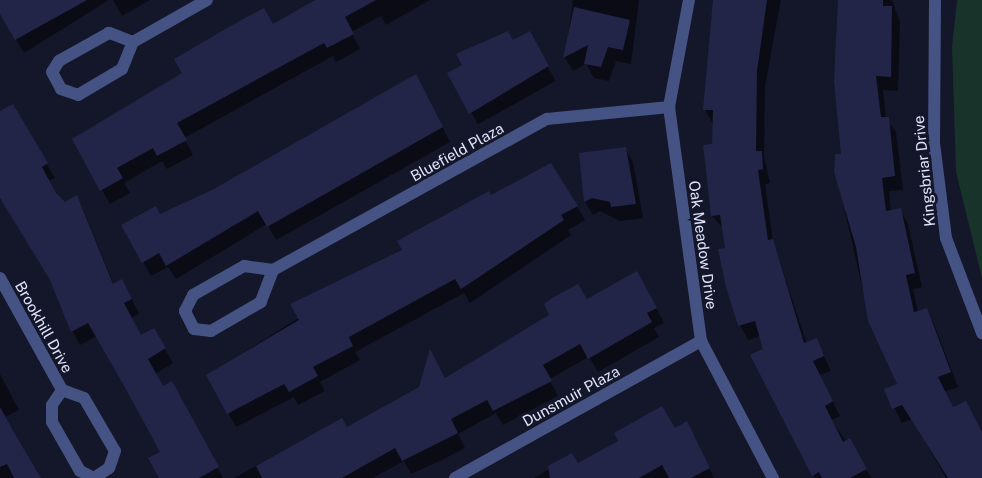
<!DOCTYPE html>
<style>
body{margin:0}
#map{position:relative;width:982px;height:478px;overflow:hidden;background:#141629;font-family:"Public Sans",sans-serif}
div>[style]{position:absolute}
.green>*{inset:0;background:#18332a}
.shadow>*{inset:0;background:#0007;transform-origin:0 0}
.building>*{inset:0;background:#222548}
.street>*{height:12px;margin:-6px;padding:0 6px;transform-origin:6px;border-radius:6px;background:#445383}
span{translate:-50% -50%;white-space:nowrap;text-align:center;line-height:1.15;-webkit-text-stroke:6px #141629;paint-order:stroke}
.street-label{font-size:15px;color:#e0e4fc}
</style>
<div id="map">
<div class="green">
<div style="clip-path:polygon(957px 0,982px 0,982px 278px,956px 172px,952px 47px)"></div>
</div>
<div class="shadow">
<div style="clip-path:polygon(0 0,109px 0,24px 53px,0 11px)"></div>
<div style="clip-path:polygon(113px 0,150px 0,122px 16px)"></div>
<div style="clip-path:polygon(315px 0,430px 0,386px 25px,381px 16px,351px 32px,360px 49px,336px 62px,333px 56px,184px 138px,193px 155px,167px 169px,162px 161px,124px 183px,130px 193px,110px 204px,74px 140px)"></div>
<div style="clip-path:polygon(573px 0,639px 0,631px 64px,616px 61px,609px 81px,594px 78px,586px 64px,573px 71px,565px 58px)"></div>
<div style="clip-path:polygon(715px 0,781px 0,765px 86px,764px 157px,770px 183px,765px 184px,773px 242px,807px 344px,816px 340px,831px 371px,819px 375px,840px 416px,831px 420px,872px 478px,815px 478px,752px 356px,765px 350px,761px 336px,748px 340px,740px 325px,719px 250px,726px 249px,724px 229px,712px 216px,706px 173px,704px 146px,714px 146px,713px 124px,705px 110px)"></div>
<div style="clip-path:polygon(840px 0,892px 0,900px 22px,898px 91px,883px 90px,886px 118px,896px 132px,903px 190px,889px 191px,891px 211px,900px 210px,908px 224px,922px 287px,913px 289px,918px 312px,926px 310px,934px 324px,958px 387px,944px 392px,953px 409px,982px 433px,982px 478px,946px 478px,912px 419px,902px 423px,886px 390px,899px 385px,870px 321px,836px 172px,842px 155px)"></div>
<div style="left:529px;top:33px;width:55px;height:89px;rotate:61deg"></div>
<div style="clip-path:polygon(423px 90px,450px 142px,276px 240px,267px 224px,176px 279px,168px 267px,151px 276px,143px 262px,160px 216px)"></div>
<div style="clip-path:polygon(12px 106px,55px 178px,48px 181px,56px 195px,65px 203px,76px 197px,84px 211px,114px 285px,130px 295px,139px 314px,131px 318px,141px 337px,162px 344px,173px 363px,155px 374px,162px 387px,179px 397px,223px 478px,161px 478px,162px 453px,97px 336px,80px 345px,72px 331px,52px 281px,0 193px,0 113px)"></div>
<div style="clip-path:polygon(625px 148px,633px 162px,643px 218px,620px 221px,600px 211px,593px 215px,585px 202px,581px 154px)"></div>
<div style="clip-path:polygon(554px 167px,585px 220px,568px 230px,571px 235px,470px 303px,464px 293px,355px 352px,360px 360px,320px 382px,325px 391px,298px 405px,294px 397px,236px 427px,208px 375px,491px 197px)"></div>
<div style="clip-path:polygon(645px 287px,664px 323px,654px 328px,659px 337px,598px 372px,589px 357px,549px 379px,558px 396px,503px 425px,496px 413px,458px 434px,465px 448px,442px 460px,411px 474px,404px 461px,373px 478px,234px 478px,341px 420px,347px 429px,445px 380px,550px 316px)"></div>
<div style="clip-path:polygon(0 374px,19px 410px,5px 417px,38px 478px,0 478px)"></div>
<div style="clip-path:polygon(674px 430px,695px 437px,714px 478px,534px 478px,572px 455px,578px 465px)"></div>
</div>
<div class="building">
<div style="clip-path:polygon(0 0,87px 0,15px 40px,0 14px)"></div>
<div style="clip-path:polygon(315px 0,376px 0,345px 17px,354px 34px,327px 48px,324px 43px,177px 123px,187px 140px,157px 156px,153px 148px,117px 168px,123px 178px,100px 191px,72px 139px,182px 73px,174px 59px,243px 19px,264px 8px,273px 24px)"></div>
<div style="clip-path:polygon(713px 0,767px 0,757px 71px,756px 151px,762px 151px,763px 169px,758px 170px,768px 240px,773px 239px,804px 343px,817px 338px,824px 356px,813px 361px,833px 401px,825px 406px,843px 442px,850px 438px,867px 469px,850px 478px,822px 478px,819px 472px,812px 476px,750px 355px,763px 349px,755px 321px,738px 326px,726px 287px,718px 249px,725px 248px,720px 215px,711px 216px,703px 145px,712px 144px,713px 110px,703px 110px)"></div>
<div style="clip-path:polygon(838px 0,883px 0,883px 6px,892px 6px,891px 77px,876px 76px,881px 117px,889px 117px,895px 176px,882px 178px,886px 211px,901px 208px,915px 273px,906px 275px,914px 312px,927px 308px,951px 372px,938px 377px,953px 407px,966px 401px,982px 432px,982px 478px,948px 478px,902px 405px,892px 409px,884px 389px,897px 384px,868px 321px,856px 247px,834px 172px,835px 154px,841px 154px,834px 81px)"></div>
<div style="clip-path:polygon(574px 7px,630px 20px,623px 50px,608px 47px,601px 67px,584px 64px,588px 45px,563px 58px)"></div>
<div style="clip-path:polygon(508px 31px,513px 40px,530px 31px,549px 66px,469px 114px,447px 73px,462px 65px,456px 54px)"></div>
<div style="clip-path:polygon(416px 74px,443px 127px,267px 227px,258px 211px,166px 266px,159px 253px,142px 263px,121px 225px,156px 206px,160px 214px,214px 189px)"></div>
<div style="clip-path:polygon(13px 104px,48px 163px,42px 167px,56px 193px,65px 202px,77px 195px,113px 284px,122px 279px,132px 299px,124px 303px,141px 335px,154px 328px,166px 348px,148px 359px,163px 386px,172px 381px,219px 467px,199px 478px,159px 478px,148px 458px,160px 452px,127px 391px,88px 323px,71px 332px,50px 280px,0 198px,0 111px)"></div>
<div style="clip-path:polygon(626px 147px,636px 204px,611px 207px,610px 202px,592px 198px,584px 202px,579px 153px)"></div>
<div style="clip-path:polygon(551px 163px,578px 206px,561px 215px,564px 220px,461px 289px,455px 279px,349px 337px,353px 346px,313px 367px,318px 376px,289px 392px,284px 384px,227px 414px,206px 375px,299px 320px,290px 304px,402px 250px,397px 241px,489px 191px,491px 195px)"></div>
<div style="clip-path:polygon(637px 271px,657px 308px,647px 313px,652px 322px,588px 359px,580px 344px,543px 365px,552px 381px,493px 411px,487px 400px,451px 419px,458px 433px,402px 461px,395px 448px,342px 478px,262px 478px,256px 466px,342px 418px,347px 427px,419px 387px,430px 349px,445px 378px,549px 315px,544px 304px,552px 298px,578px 284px,587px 299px)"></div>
<div style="clip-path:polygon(662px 406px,675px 428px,687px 421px,710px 468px,691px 478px,669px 478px,662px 465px,639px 478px,550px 478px,548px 466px,572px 453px,578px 463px,618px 441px,614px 433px)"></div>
<div style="clip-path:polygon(0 407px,16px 436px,41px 478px,14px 478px,7px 464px,0 467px)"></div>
</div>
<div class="street">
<div style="left:689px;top:0;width:109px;rotate:100.6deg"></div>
<div style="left:669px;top:107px;width:236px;rotate:82.2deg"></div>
<div style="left:701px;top:341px;width:155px;rotate:62.3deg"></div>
<div style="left:935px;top:0;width:143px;rotate:90.4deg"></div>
<div style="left:934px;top:143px;width:96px;rotate:82.8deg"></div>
<div style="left:946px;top:238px;width:102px;rotate:69.2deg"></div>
<div style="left:133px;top:42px;width:26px;rotate:-159deg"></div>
<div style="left:109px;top:33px;width:57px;rotate:150.8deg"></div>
<div style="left:59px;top:61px;width:13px;rotate:122deg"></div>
<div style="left:52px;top:72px;width:19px;rotate:62deg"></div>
<div style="left:61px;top:89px;width:18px;rotate:19deg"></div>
<div style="left:78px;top:95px;width:51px;rotate:-30.6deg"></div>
<div style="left:122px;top:69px;width:29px;rotate:-68deg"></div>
<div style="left:133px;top:42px;width:85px;rotate:-29.6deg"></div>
<div style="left:273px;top:270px;width:34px;rotate:111deg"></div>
<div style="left:261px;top:302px;width:58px;rotate:149.9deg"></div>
<div style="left:211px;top:331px;width:17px;rotate:-173deg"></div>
<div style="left:194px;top:329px;width:20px;rotate:-117deg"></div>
<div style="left:185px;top:311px;width:18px;rotate:-63deg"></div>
<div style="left:193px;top:295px;width:59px;rotate:-29.6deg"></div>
<div style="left:244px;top:266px;width:29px;rotate:8deg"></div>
<div style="left:273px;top:270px;width:313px;rotate:-28.9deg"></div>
<div style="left:547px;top:119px;width:123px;rotate:-5.6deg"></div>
<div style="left:0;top:278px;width:128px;rotate:61deg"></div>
<div style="left:62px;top:390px;width:23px;rotate:20deg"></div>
<div style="left:84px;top:398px;width:61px;rotate:59.7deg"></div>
<div style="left:115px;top:451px;width:18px;rotate:109deg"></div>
<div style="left:109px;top:468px;width:18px;rotate:146deg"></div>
<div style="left:94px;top:478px;width:16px;rotate:-153deg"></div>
<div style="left:80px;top:471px;width:56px;rotate:-119.7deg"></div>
<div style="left:52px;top:422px;width:17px;rotate:-90deg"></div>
<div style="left:52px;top:405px;width:18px;rotate:-56deg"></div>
<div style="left:455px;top:478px;width:282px;rotate:-29.1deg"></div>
</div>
<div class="street-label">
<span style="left:457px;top:152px;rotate:-29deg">Bluefield Plaza</span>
<span style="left:924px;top:171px;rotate:-96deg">Kingsbriar Drive</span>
<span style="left:703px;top:245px;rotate:82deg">Oak Meadow Drive</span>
<span style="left:44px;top:327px;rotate:61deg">Brookhill Drive</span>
<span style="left:571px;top:396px;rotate:-29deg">Dunsmuir Plaza</span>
</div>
</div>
